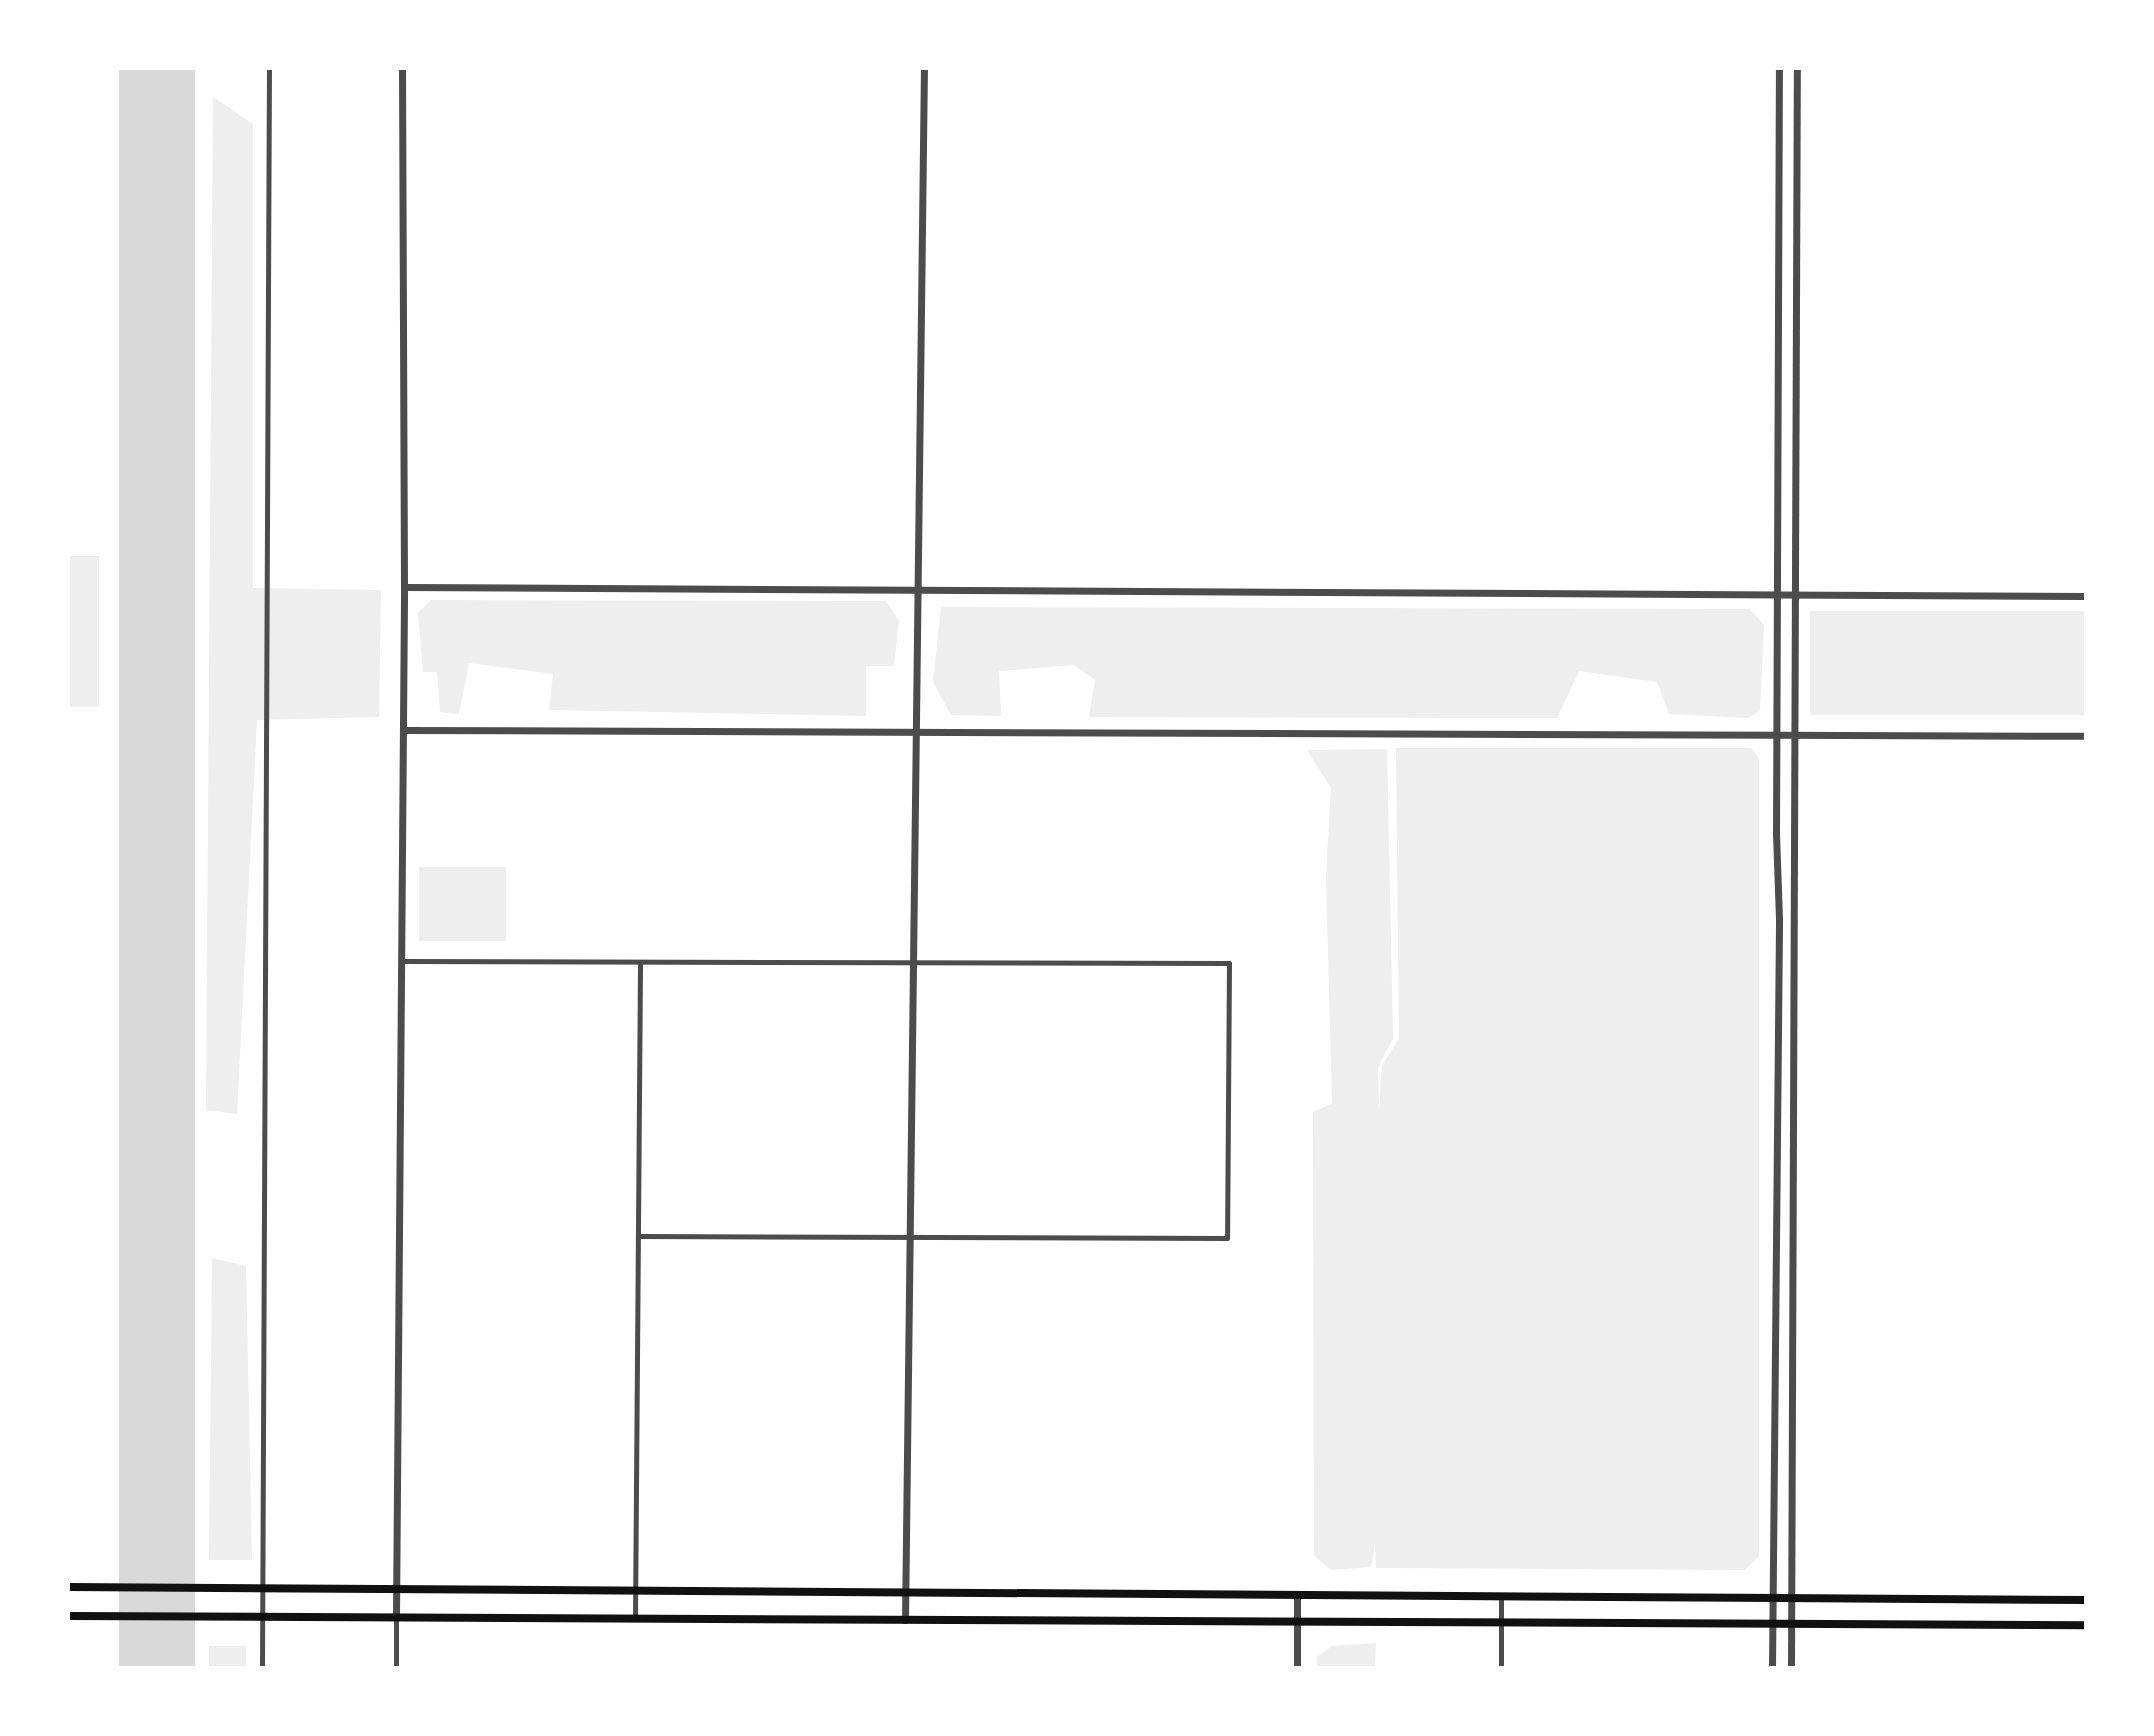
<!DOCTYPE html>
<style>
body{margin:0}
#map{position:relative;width:2154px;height:1736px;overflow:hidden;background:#fff;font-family:"PT Sans Narrow",sans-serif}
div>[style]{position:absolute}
.green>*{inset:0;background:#eee;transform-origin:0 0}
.water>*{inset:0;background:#d9d9d9;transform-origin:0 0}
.minor>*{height:5px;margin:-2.5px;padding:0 2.5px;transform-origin:2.5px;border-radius:2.5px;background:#4c4c4c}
.tertiary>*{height:7px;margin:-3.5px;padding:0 3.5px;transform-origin:3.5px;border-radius:3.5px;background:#4c4c4c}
.secondary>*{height:8px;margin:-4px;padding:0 4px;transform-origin:4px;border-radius:4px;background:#111}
span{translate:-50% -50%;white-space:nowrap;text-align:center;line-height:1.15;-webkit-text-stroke:6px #fff;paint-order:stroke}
.frame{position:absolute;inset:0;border:70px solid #fff;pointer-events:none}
</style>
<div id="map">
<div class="green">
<div style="clip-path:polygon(213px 97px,253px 124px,253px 588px,381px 590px,379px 717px,257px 720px,237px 1114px,206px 1110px)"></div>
<div style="left:99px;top:556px;width:151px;height:31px;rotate:90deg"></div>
<div style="clip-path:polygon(431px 600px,886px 601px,899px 621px,894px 666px,866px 666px,866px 716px,549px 710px,553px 674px,469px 663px,459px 714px,440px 712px,437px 672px,423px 672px,418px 613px)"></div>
<div style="clip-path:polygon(941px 607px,1750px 609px,1764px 625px,1760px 711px,1748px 718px,1669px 714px,1657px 682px,1579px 671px,1557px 718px,1089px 717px,1095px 680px,1074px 665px,999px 671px,1001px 716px,951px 715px,933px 682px)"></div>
<div style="left:1810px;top:611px;width:276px;height:104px"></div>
<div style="clip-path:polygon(1396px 748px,1751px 748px,1759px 759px,1759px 1556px,1745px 1570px,1376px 1568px,1375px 1545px,1371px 1567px,1331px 1570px,1314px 1556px,1313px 1112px,1332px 1104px,1326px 877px,1331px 788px,1307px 750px,1387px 749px,1393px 1038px,1378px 1067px,1379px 1111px,1382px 1065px,1399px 1039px)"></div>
<div style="left:506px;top:867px;width:74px;height:87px;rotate:90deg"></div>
<div style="clip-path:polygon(212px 1258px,246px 1266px,252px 1560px,209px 1560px)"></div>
<div style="clip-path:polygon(1376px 1643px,1375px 1668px,1317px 1668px,1317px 1657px,1332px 1646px)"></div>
<div style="left:209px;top:1646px;width:37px;height:22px"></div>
</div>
<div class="water">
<div style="left:119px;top:68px;width:76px;height:1600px"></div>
</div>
<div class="minor">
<div style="left:401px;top:961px;width:828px;rotate:0.14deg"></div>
<div style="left:1229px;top:963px;width:275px;rotate:90.4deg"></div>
<div style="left:1227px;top:1238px;width:589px;rotate:-179.81deg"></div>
<div style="left:635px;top:1618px;width:656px;rotate:-89.56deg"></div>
<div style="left:262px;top:1668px;width:1600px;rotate:-89.75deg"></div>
<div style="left:396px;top:1668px;width:51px;rotate:-90deg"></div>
<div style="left:1501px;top:1668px;width:71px;rotate:-90deg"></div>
</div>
<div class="tertiary">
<div style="left:404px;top:587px;width:1682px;rotate:0.31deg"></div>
<div style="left:403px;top:730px;width:1683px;rotate:0.2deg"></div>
<div style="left:396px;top:1616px;width:1029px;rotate:-89.55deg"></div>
<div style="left:404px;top:587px;width:519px;rotate:-90.22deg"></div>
<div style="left:905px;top:1620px;width:1552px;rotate:-89.3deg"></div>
<div style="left:1297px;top:1668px;width:73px;rotate:-90deg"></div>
<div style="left:1772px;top:1668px;width:749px;rotate:-89.46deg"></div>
<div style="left:1779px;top:919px;width:85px;rotate:-92deg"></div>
<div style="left:1776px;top:834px;width:766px;rotate:-89.78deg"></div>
<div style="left:1791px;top:1668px;width:1600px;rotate:-89.79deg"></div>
</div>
<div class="secondary">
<div style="left:68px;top:1587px;width:2018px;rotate:0.37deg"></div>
<div style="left:68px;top:1616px;width:2018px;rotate:0.26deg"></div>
</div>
<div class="frame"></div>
</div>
